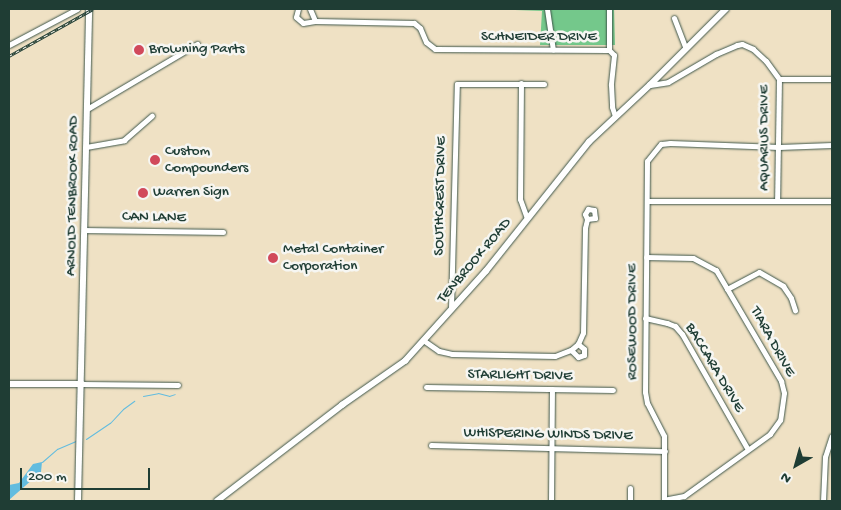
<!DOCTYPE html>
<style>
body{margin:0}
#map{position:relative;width:841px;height:510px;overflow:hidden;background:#efe1c4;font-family:"Gochi Hand",sans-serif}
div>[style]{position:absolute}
.green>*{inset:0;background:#74c88b}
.water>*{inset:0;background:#62bcdf}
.stream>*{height:1px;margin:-0.5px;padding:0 0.5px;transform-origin:0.5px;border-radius:0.5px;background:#62bcdf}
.roads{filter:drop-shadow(0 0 1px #3e564a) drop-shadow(0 0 1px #3e564a)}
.minor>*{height:5px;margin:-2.5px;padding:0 2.5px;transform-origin:2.5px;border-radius:2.5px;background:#fff}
.tertiary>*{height:5.5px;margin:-2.75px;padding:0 2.75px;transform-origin:2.75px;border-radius:2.75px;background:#fff}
.rail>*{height:3px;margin-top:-1.5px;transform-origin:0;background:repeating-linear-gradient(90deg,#f6f6f2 0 4px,#1f3d34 0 8px);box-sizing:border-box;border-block:1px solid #1f3d34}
.dots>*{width:14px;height:14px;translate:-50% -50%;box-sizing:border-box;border:2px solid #f6f6f2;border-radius:50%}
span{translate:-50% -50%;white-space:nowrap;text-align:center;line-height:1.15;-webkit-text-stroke:5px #f6f6f2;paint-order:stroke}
.street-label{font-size:15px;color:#1f3d34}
.poi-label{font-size:15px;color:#1f3d34}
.left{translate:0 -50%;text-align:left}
.frame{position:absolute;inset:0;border:10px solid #1f3d34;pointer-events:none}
.north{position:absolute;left:771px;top:440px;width:50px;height:50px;-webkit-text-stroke:4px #f6f6f2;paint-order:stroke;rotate:218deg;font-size:14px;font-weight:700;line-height:20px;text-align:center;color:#1f3d34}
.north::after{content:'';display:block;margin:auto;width:18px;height:22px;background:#1f3d34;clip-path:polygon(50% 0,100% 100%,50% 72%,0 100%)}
.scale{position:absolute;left:20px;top:468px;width:130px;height:22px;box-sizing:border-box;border:2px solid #1f3d34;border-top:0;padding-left:6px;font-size:15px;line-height:18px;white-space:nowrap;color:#1f3d34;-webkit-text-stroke:4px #f6f6f2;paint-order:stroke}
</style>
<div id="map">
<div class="green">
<div style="clip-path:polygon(483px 9px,614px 9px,615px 45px,540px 45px,542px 11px)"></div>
</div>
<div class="water">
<div style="clip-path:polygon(42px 462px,41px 472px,9px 500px,9px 485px,19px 483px,33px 464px)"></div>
</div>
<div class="stream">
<div style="left:143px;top:396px;width:15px;rotate:-11deg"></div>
<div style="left:158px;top:393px;width:11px;rotate:15deg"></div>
<div style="left:169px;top:396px;width:6px;rotate:-18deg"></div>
<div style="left:86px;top:439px;width:29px;rotate:-34deg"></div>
<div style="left:110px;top:423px;width:19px;rotate:-47deg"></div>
<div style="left:123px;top:409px;width:14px;rotate:-36deg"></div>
<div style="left:42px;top:462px;width:20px;rotate:-41deg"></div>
<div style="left:57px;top:449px;width:21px;rotate:-23deg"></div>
</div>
<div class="roads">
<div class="minor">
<div style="left:298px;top:9px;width:8px;rotate:104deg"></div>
<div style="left:296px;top:17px;width:9px;rotate:41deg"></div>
<div style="left:303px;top:23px;width:12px;rotate:-9deg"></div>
<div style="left:315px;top:21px;width:99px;rotate:1.2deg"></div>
<div style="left:414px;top:23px;width:8px;rotate:40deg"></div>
<div style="left:420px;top:28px;width:15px;rotate:67deg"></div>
<div style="left:426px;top:42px;width:11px;rotate:38deg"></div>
<div style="left:435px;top:49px;width:174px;rotate:0.3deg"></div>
<div style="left:609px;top:50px;width:7px;rotate:45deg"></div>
<div style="left:614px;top:55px;width:30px;rotate:96deg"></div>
<div style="left:611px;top:85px;width:22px;rotate:87deg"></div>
<div style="left:612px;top:107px;width:9px;rotate:72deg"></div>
<div style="left:310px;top:9px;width:13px;rotate:67deg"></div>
<div style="left:547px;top:9px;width:41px;rotate:81.7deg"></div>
<div style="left:674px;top:18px;width:31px;rotate:69deg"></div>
<div style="left:9px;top:45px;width:77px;rotate:-27.9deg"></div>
<div style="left:609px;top:50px;width:41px;rotate:-90deg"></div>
<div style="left:779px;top:79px;width:53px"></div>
<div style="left:521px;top:83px;width:116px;rotate:90.5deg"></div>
<div style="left:520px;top:199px;width:20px;rotate:70deg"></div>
<div style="left:650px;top:85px;width:18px;rotate:-9deg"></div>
<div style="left:668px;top:82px;width:56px;rotate:-30.3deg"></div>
<div style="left:716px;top:54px;width:23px;rotate:-23deg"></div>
<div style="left:737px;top:45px;width:5px;rotate:-11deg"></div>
<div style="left:742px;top:44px;width:12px;rotate:24deg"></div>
<div style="left:753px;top:49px;width:18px;rotate:43deg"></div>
<div style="left:766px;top:61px;width:22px;rotate:54deg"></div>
<div style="left:779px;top:79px;width:122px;rotate:90.9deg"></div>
<div style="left:87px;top:109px;width:128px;rotate:-30.6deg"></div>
<div style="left:86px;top:147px;width:39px;rotate:-10deg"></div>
<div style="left:124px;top:140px;width:37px;rotate:-41deg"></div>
<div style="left:647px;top:201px;width:185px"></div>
<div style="left:85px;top:230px;width:138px;rotate:0.8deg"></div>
<div style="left:646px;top:257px;width:47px;rotate:1.2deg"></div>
<div style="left:693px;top:258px;width:26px;rotate:28deg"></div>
<div style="left:716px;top:270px;width:129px;rotate:59.6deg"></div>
<div style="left:781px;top:381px;width:12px;rotate:76deg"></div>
<div style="left:784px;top:393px;width:27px;rotate:98deg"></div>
<div style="left:780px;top:420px;width:17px;rotate:126deg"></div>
<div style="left:770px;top:434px;width:106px;rotate:144.2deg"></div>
<div style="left:684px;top:496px;width:20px;rotate:169deg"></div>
<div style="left:727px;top:289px;width:36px;rotate:-28deg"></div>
<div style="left:759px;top:272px;width:28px;rotate:30deg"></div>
<div style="left:783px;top:286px;width:14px;rotate:56deg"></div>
<div style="left:791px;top:298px;width:13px;rotate:72deg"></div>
<div style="left:451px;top:308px;width:224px;rotate:-88.5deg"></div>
<div style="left:457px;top:84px;width:87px"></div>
<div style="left:645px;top:318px;width:23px;rotate:13deg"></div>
<div style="left:667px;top:323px;width:9px;rotate:21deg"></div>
<div style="left:675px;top:326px;width:11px;rotate:49deg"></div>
<div style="left:682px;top:334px;width:131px;rotate:60.3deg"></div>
<div style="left:423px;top:340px;width:19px;rotate:35deg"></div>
<div style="left:439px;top:351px;width:13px;rotate:13deg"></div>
<div style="left:452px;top:354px;width:103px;rotate:1.1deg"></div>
<div style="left:555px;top:356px;width:17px;rotate:-21deg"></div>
<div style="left:571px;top:350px;width:9px;rotate:-41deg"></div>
<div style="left:578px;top:344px;width:12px;rotate:-66deg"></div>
<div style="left:583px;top:333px;width:105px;rotate:-88.9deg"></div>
<div style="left:585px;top:228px;width:9px;rotate:-77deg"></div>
<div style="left:587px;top:219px;width:5px;rotate:-112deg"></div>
<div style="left:585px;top:214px;width:6px;rotate:-59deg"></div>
<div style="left:588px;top:209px;width:6px;rotate:9deg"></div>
<div style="left:594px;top:210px;width:8px;rotate:83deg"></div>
<div style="left:595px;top:218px;width:8px;rotate:173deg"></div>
<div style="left:571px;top:350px;width:10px;rotate:45deg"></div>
<div style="left:578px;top:357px;width:6px;rotate:-18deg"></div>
<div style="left:584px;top:355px;width:6px;rotate:-90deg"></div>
<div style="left:584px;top:349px;width:8px;rotate:-140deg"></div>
<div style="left:82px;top:384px;width:96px;rotate:0.6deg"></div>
<div style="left:426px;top:387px;width:187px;rotate:0.9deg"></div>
<div style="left:431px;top:445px;width:234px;rotate:1.5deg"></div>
<div style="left:551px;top:501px;width:112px;rotate:-89.5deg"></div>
<div style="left:630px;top:501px;width:13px;rotate:-90deg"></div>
<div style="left:664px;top:501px;width:65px;rotate:-90deg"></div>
<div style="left:664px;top:436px;width:37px;rotate:-117deg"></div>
<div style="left:647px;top:403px;width:11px;rotate:-100deg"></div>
<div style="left:645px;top:392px;width:231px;rotate:-89.5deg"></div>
<div style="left:647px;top:161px;width:22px;rotate:-51deg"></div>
<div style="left:661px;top:144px;width:9px;rotate:-6deg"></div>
<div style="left:670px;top:143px;width:109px;rotate:2.1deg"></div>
<div style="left:779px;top:147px;width:53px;rotate:-2.2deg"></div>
<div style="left:823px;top:501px;width:44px;rotate:-87.4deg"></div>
<div style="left:825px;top:457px;width:22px;rotate:-72deg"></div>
</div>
<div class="tertiary">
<div style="left:9px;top:384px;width:73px"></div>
<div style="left:78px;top:501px;width:492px;rotate:-88.7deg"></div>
<div style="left:217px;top:501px;width:158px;rotate:-37.5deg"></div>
<div style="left:342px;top:405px;width:77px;rotate:-34.9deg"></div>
<div style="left:405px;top:361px;width:121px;rotate:-48deg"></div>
<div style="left:486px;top:271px;width:165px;rotate:-51.4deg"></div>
<div style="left:589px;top:142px;width:83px;rotate:-43.1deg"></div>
<div style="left:650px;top:85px;width:107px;rotate:-45deg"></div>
</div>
</div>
<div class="rail">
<div style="left:9px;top:56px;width:96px;rotate:-29.2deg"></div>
</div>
<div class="dots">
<div style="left:139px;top:50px;background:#d1495b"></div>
<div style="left:155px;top:160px;background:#d1495b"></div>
<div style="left:143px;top:193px;background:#d1495b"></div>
<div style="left:273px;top:258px;background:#d1495b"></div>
</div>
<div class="street-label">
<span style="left:539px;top:38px">SCHNEIDER DRIVE</span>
<span style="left:765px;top:138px;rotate:-90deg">AQUARIUS DRIVE</span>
<span style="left:73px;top:196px;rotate:-89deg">ARNOLD TENBROOK ROAD</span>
<span style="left:441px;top:196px;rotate:-89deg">SOUTHCREST DRIVE</span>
<span style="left:154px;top:218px;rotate:1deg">CAN LANE</span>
<span style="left:475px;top:261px;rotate:-50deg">TENBROOK ROAD</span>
<span style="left:633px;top:322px;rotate:-90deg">ROSEWOOD DRIVE</span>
<span style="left:772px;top:342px;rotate:61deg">TIARA DRIVE</span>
<span style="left:714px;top:368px;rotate:59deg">BACCARA DRIVE</span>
<span style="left:520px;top:376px;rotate:1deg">STARLIGHT DRIVE</span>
<span style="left:548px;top:435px;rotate:1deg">WHISPERING WINDS DRIVE</span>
</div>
<div class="poi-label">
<span class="left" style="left:149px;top:50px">Browning Parts</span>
<span class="left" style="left:165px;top:160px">Custom<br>Compounders</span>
<span class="left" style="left:153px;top:193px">Warren Sign</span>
<span class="left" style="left:283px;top:258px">Metal Container<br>Corporation</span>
</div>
<div class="frame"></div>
<div class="north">N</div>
<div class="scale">200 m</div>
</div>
